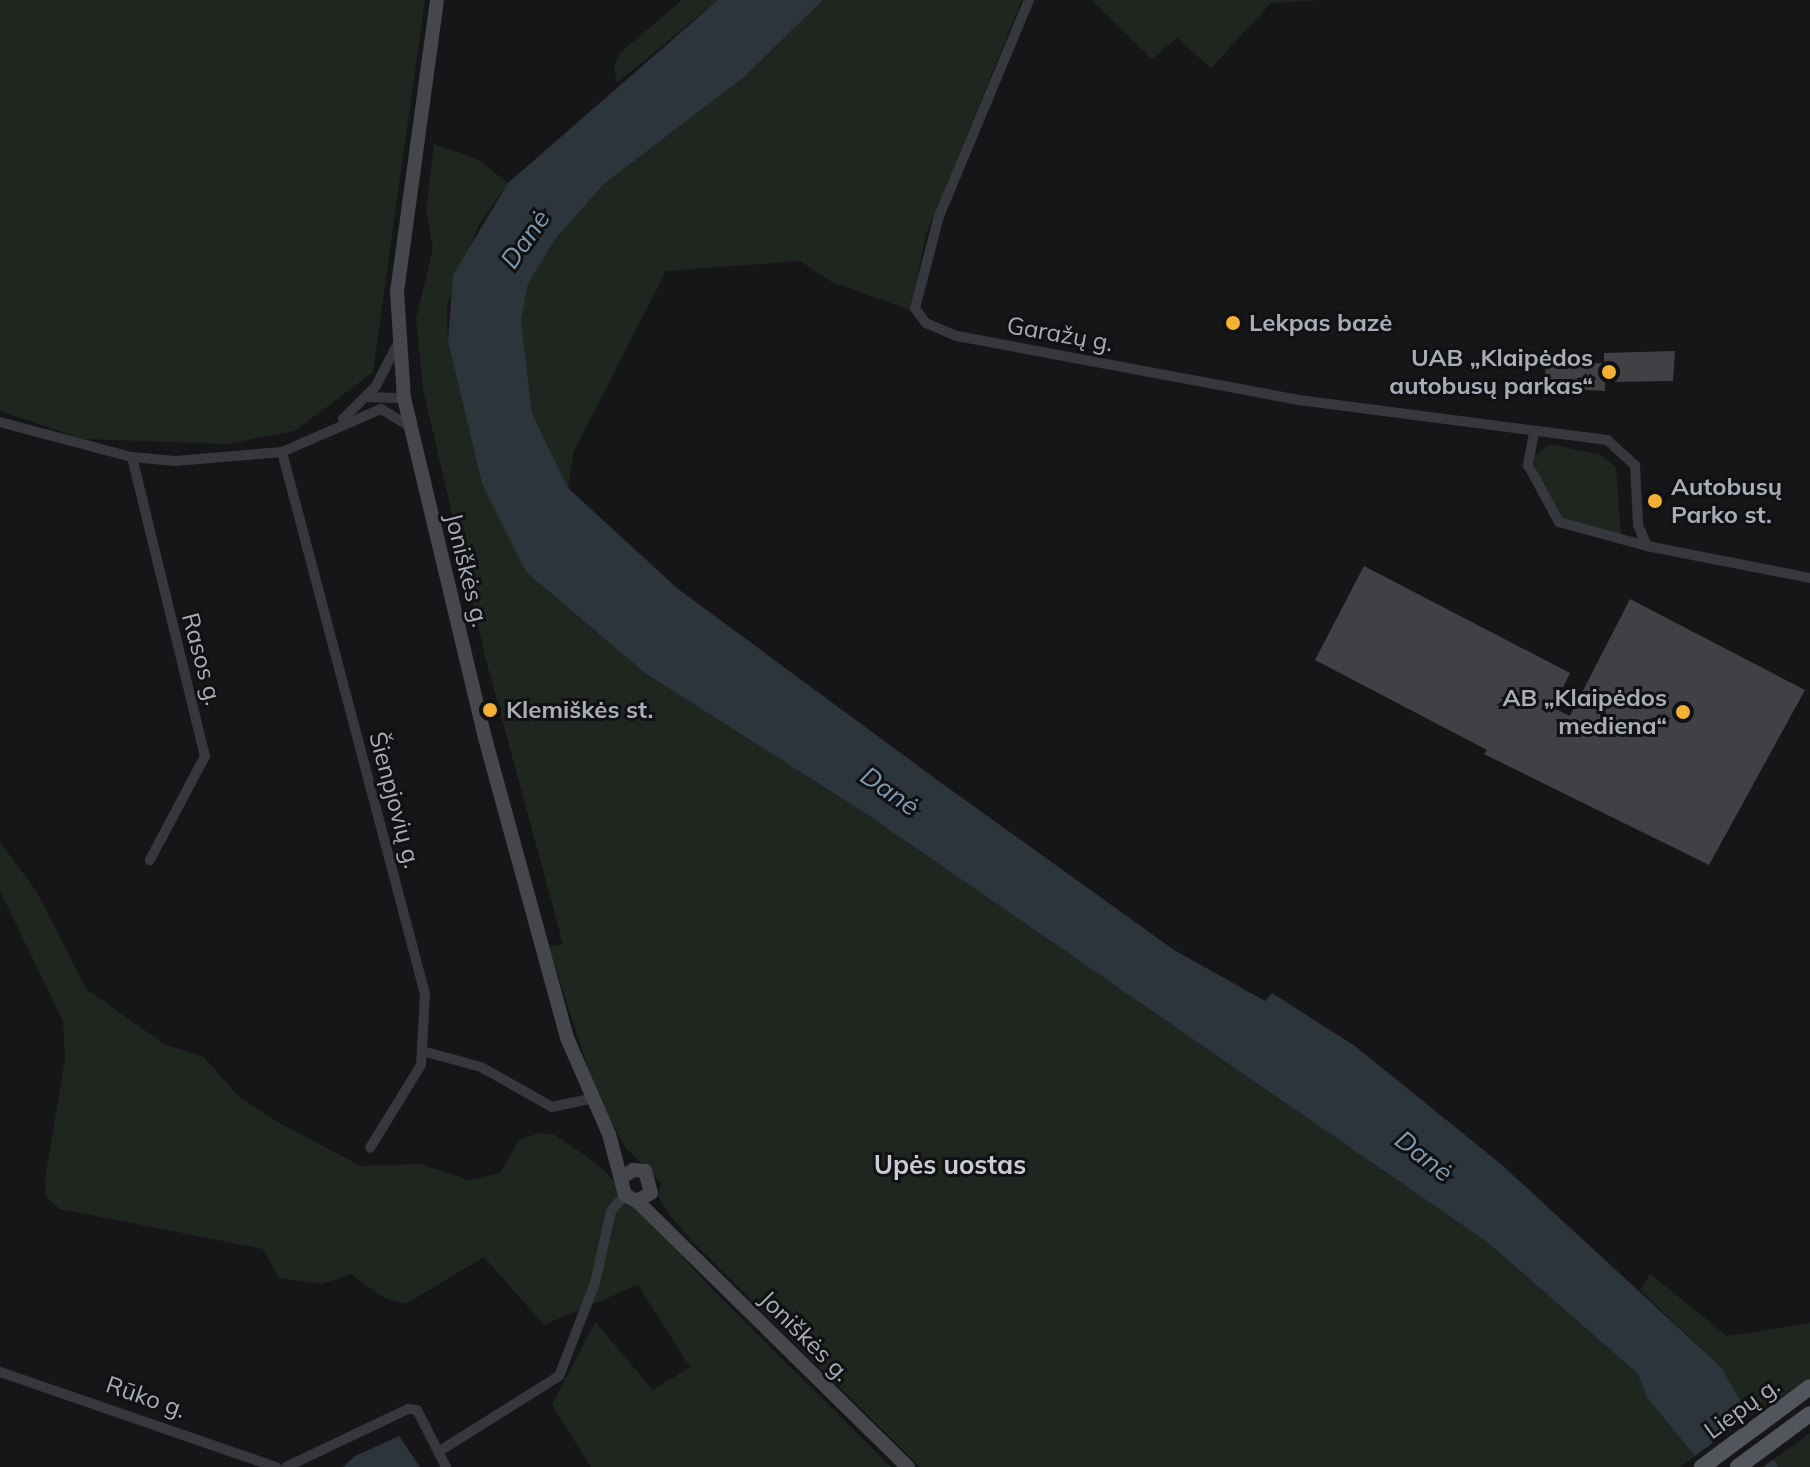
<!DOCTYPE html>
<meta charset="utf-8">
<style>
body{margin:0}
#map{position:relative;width:1810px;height:1467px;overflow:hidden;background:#161618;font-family:Mulish,sans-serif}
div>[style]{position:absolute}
.green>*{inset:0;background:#1e261f}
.water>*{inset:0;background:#2c353c}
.pier>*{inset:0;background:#161618}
.building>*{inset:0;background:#404145}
.street>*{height:10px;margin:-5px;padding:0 5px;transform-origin:5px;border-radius:5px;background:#37383d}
.secondary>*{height:14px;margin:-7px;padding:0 7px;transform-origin:7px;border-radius:7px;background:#45474d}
.primary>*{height:16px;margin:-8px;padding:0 8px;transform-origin:8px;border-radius:8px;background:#53555c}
.dots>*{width:22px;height:22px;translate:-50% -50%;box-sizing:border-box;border:4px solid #111113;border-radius:50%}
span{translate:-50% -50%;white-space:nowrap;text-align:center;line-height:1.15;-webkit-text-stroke:6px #111113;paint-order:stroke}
.poi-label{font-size:24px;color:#a8adb8;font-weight:700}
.left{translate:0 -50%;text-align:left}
.right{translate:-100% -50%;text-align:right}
.street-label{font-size:24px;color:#a8adb8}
.water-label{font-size:26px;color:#7f9bb3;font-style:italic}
.neighbourhood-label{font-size:26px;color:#c9ccd4;font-weight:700}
</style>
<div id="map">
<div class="green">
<div style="clip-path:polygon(0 0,425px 0,373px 372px,295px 431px,227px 444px,83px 439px,0 411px)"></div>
<div style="clip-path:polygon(682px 0,718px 0,617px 83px,614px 66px,620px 53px)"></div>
<div style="clip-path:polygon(823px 0,1022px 0,926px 235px,910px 310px,832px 282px,800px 261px,666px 271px,574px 451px,568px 488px,532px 413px,521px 320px,528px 284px,556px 238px,605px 183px,743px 78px)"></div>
<div style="clip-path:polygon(1091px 0,1323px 0,1271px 3px,1211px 68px,1177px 38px,1152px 59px)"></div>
<div style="clip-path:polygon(434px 144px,477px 159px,508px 183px,479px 224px,447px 305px,448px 341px,482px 484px,526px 572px,645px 673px,868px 815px,1487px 1242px,1639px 1375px,1648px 1397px,1698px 1454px,1680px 1467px,920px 1467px,694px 1243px,667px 1212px,658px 1195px,661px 1183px,625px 1147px,596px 1093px,549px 947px,563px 944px,486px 660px,423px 389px,416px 319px,433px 248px,426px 210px)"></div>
<div style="clip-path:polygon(1550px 444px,1601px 455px,1616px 467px,1621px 537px,1565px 522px,1536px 473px,1534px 456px)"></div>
<div style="clip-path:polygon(0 842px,37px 892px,86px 989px,164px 1044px,204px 1057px,240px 1098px,283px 1125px,361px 1166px,420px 1164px,469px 1180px,500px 1173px,519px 1140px,540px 1133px,555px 1135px,600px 1166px,711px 1288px,891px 1467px,591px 1467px,552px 1405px,595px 1322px,653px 1390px,690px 1367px,638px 1285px,544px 1325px,484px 1257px,406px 1304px,384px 1298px,351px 1274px,321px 1284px,279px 1278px,263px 1249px,60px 1209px,46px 1197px,45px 1179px,65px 1058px,63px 1021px,0 891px)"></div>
<div style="clip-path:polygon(1650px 1274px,1727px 1336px,1810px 1323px,1810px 1378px,1748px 1418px,1721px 1367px,1640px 1290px)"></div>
<div style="clip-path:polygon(1810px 1433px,1810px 1467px,1778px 1467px,1773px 1460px)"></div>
</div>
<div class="water">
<div style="clip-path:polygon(718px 0,823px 0,743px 78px,605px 183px,556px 238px,528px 284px,521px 320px,532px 413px,568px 488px,678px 589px,940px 782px,1174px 950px,1265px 1001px,1272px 993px,1355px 1046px,1502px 1165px,1721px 1367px,1778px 1467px,1704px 1467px,1647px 1397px,1638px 1374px,1487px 1242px,868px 815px,645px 673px,526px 572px,482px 484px,448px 341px,453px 275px,508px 183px)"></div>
<div style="clip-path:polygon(399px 1436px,420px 1467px,343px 1467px,355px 1456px)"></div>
</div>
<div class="pier">
<div style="clip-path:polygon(1751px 1415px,1776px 1457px,1763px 1467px,1700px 1467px,1695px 1456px)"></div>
</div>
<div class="building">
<div style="clip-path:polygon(1675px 351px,1673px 381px,1605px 382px,1605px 391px,1546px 388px,1545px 364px,1604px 363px,1604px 353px)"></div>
<div style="clip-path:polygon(1364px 566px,1570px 673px,1553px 708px,1570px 716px,1630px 599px,1805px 690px,1709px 865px,1484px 754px,1487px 750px,1315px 660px)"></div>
</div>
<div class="street">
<div style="left:1029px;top:0;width:234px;rotate:112.6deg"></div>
<div style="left:939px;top:216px;width:95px;rotate:104.6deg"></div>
<div style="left:915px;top:308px;width:19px;rotate:54deg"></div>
<div style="left:926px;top:323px;width:34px;rotate:23deg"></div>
<div style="left:957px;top:336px;width:348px;rotate:10.6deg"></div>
<div style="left:1299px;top:400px;width:311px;rotate:7.4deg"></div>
<div style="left:1607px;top:440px;width:38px;rotate:42deg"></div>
<div style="left:1635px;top:465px;width:60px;rotate:87.1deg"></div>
<div style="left:1638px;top:525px;width:23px;rotate:67deg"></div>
<div style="left:1647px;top:546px;width:166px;rotate:11.1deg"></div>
<div style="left:367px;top:397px;width:37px;rotate:2deg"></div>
<div style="left:343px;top:419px;width:47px;rotate:-45deg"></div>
<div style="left:376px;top:386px;width:46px;rotate:-62.9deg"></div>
<div style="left:0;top:422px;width:137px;rotate:14.9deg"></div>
<div style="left:132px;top:457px;width:43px;rotate:5.3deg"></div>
<div style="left:175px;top:461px;width:107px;rotate:-4.8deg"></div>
<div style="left:282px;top:452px;width:108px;rotate:-23.5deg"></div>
<div style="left:381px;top:409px;width:31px;rotate:31deg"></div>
<div style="left:1534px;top:433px;width:33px;rotate:101deg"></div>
<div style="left:1528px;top:465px;width:65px;rotate:61.5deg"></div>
<div style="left:1559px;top:522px;width:91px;rotate:15.3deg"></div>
<div style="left:282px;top:452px;width:561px;rotate:75.22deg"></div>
<div style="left:425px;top:994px;width:71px;rotate:93.2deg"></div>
<div style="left:421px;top:1065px;width:97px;rotate:121.6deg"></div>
<div style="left:132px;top:457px;width:308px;rotate:76.3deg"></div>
<div style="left:205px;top:756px;width:118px;rotate:117.9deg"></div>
<div style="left:426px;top:1052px;width:57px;rotate:15.3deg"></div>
<div style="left:481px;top:1067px;width:81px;rotate:29.4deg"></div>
<div style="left:552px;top:1107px;width:40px;rotate:-12deg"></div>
<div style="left:0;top:1372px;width:292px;rotate:19deg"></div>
<div style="left:438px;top:1452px;width:143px;rotate:-32.1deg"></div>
<div style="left:559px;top:1376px;width:100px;rotate:-68.8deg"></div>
<div style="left:595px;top:1283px;width:74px;rotate:-77.5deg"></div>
<div style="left:611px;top:1211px;width:21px;rotate:-49deg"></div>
<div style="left:286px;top:1467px;width:135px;rotate:-25.4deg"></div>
<div style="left:408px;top:1409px;width:9px;rotate:6deg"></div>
<div style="left:417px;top:1410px;width:64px;rotate:63deg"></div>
</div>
<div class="secondary">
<div style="left:437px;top:0;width:294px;rotate:97.8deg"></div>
<div style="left:397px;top:291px;width:107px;rotate:86.3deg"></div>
<div style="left:404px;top:398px;width:350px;rotate:76.6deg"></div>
<div style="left:485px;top:738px;width:311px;rotate:74.7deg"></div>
<div style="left:567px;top:1038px;width:105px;rotate:66.4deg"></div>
<div style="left:609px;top:1134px;width:63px;rotate:75.3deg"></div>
<div style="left:625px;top:1195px;width:13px;rotate:27deg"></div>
<div style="left:637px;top:1201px;width:16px;rotate:-30deg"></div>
<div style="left:651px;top:1193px;width:23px;rotate:-105deg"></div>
<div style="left:645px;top:1171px;width:12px;rotate:-175deg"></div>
<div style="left:633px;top:1170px;width:12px;rotate:145deg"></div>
<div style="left:637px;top:1201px;width:380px;rotate:44.5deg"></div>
</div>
<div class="primary">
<div style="left:1702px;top:1467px;width:134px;rotate:-36.5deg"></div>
<div style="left:1738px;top:1467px;width:89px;rotate:-36.4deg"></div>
</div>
<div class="dots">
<div style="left:1233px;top:323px;background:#f2b134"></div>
<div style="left:1609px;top:372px;background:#f2b134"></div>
<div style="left:1655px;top:501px;background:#f2b134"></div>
<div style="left:490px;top:710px;background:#f2b134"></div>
<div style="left:1683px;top:712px;background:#f2b134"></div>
</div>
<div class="poi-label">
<span class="left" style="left:1249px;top:323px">Lekpas bazė</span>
<span class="right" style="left:1593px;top:372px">UAB „Klaipėdos<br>autobusų parkas“</span>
<span class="left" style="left:1671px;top:501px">Autobusų<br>Parko st.</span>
<span class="right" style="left:1667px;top:712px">AB „Klaipėdos<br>mediena“</span>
<span class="left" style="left:506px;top:710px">Klemiškės st.</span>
</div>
<div class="street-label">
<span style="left:1060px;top:334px;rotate:10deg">Garažų g.</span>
<span style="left:467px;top:570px;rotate:76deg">Joniškės g.</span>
<span style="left:202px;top:659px;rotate:75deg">Rasos g.</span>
<span style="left:395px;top:800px;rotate:75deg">Šienpjovių g.</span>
<span style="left:805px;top:1336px;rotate:45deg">Joniškės g.</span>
<span style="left:146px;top:1397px;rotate:19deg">Rūko g.</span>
<span style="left:1742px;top:1408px;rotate:-36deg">Liepų g.</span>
</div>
<div class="water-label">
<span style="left:525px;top:239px;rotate:-55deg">Danė</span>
<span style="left:890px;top:791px;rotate:35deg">Danė</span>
<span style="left:1424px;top:1156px;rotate:38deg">Danė</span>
</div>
<div class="neighbourhood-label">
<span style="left:950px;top:1165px">Upės uostas</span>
</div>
</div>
